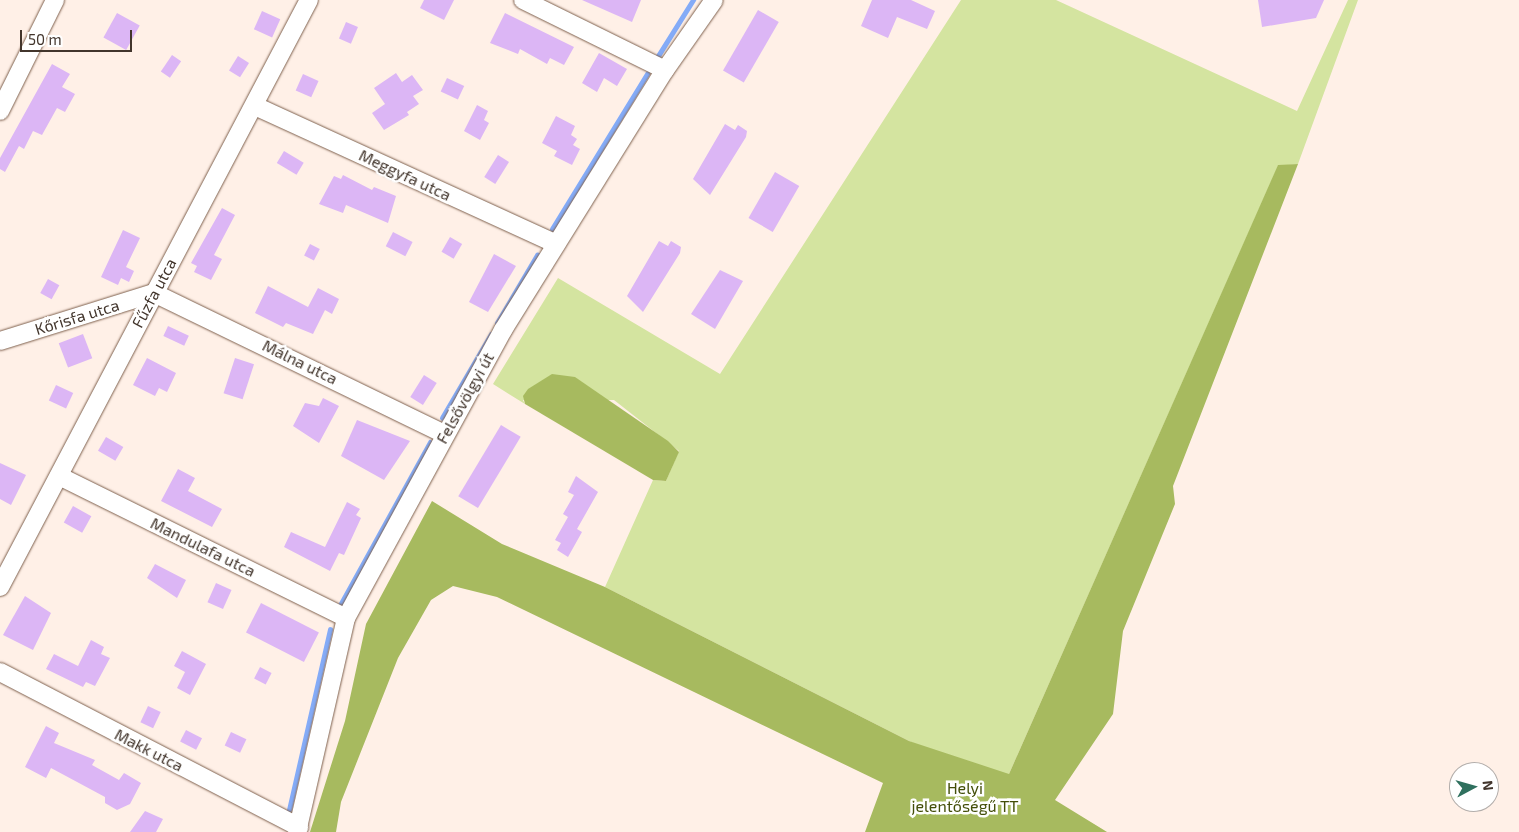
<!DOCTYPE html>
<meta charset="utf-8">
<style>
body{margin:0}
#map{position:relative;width:1519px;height:832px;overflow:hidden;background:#fff0e7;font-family:"Exo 2",sans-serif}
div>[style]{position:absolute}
.green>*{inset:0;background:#d4e4a0}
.forest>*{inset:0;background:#a7ba5f}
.stream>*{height:4.5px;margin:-2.25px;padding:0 2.25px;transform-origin:2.25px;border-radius:2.25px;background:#84abf7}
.building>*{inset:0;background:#dcb6f5;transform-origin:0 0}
.roads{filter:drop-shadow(0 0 1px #7e604d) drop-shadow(0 0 1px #7e604d)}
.minor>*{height:18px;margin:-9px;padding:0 9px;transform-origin:9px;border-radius:9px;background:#fff}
span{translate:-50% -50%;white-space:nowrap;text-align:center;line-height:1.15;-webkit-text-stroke:5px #fff;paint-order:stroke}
.street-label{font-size:16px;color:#42352c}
.park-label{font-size:16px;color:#434e09}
.north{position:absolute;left:1449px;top:762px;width:50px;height:50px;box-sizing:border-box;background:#fff;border:1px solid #b3aeab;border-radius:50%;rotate:84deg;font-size:14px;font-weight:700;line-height:20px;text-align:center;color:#42352c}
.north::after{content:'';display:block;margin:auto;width:18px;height:22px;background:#2f705e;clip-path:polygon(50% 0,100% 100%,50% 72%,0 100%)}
.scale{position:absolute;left:20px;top:30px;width:112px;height:22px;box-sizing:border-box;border:2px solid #42352c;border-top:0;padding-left:6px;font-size:15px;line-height:18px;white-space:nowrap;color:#42352c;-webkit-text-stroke:4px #fff;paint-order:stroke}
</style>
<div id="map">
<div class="green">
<div style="clip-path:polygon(961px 0,1056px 0,1297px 111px,1348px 0,1358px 0,1298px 164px,1278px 166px,1009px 774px,1107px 832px,909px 741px,605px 587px,653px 480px,666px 481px,679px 451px,614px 400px,523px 400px,525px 404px,493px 384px,558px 278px,720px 374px)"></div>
</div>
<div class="forest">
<div style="clip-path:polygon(1298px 164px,1173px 486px,1175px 504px,1123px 631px,1113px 714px,1055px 800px,1107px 832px,865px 832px,883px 783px,497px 597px,453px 586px,431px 600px,398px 658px,341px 802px,336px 832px,310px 832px,345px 721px,366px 624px,432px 501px,502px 544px,605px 587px,909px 741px,1009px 774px,1278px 165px)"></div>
<div style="clip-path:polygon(552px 374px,575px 377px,668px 441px,679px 452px,666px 481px,653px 480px,525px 404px,523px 396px,528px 389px)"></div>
</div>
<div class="stream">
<div style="left:658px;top:56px;width:66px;rotate:-58deg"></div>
<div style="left:552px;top:229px;width:182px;rotate:-58.5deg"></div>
<div style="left:497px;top:323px;width:79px;rotate:-59.5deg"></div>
<div style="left:442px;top:418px;width:97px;rotate:-59.7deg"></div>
<div style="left:339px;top:607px;width:188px;rotate:-61.1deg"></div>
<div style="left:289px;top:810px;width:185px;rotate:-77.2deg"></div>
</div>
<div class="building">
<div style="clip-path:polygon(424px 0,454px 0,444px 20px,420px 8px)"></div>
<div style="clip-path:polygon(582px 0,641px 0,632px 22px)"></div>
<div style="clip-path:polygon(872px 0,911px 0,935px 11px,927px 29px,897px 17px,888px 38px,861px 26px)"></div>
<div style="clip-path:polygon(1258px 0,1324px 0,1316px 18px,1262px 27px)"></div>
<div style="left:758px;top:10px;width:24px;height:70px;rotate:30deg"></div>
<div style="left:262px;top:11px;width:20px;height:20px;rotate:24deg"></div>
<div style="left:117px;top:13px;width:26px;height:28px;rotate:29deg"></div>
<div style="clip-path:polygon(505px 13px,574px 47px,564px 65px,550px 58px,547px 64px,520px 49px,518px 54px,490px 43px)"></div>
<div style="left:346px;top:22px;width:13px;height:18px;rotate:23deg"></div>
<div style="clip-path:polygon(599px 53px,627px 69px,617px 86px,604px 78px,597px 92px,582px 83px)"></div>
<div style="left:172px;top:55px;width:11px;height:20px;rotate:34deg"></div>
<div style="left:238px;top:56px;width:13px;height:17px;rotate:32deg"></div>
<div style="clip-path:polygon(52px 64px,70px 74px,62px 87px,75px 94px,65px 112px,57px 108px,42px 135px,33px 131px,24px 149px,19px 146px,5px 172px,0 169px,0 158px)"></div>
<div style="clip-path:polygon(396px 73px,402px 82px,412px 75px,423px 90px,413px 96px,419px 104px,407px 112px,409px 115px,384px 130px,372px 113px,385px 104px,374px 88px)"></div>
<div style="left:303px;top:74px;width:17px;height:18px;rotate:24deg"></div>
<div style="left:447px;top:78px;width:19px;height:15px;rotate:25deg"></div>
<div style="clip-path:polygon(477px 105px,488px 111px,484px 120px,489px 123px,480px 140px,464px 131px)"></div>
<div style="clip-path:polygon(556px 116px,575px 126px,571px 135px,577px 139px,573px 145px,580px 149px,572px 165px,554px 156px,557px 151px,542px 143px)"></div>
<div style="clip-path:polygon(725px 124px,735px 130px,738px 125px,747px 131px,746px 137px,710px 195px,693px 179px)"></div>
<div style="left:284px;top:151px;width:23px;height:14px;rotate:31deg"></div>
<div style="left:498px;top:155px;width:13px;height:26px;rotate:32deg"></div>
<div style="left:775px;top:172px;width:28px;height:53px;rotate:30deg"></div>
<div style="clip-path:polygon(343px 175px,372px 190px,374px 187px,396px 196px,388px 223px,346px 205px,343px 213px,319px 204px,334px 176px,341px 179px)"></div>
<div style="clip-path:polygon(222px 208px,235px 215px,214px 255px,222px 259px,211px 280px,194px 272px,197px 266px,191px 263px)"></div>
<div style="clip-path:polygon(123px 230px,140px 238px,126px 267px,134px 271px,129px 282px,121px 278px,118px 285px,101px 277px)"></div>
<div style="left:393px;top:232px;width:22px;height:16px;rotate:27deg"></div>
<div style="left:450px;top:237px;width:14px;height:17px;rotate:30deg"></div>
<div style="clip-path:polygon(659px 241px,668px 246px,671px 241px,681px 247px,680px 253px,643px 312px,627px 296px)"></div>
<div style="left:310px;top:244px;width:11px;height:13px;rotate:27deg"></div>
<div style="clip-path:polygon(494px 254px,516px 266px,488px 312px,469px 302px)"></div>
<div style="clip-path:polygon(720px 270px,743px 281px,715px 329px,691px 314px)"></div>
<div style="left:48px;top:279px;width:13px;height:16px;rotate:29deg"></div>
<div style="clip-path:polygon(268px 286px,308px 307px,318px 288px,339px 299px,332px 314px,325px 310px,313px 334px,286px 323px,283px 327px,255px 313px)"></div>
<div style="left:168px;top:326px;width:23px;height:11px;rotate:25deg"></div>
<div style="left:83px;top:334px;width:26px;height:26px;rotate:69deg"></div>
<div style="clip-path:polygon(147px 358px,176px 373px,167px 392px,159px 388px,155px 396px,133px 385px)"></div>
<div style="left:235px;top:358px;width:20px;height:37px;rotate:18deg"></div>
<div style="left:424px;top:375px;width:15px;height:26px;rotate:32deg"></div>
<div style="left:56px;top:385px;width:19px;height:17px;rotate:25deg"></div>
<div style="clip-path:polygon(323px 398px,339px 406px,319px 443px,293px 426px,305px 403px,319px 406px)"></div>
<div style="clip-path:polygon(357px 420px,410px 441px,384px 480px,341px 456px)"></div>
<div style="left:501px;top:425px;width:23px;height:83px;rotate:31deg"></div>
<div style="left:106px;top:437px;width:20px;height:16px;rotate:30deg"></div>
<div style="clip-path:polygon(0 463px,26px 475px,11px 505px,0 499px)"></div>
<div style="clip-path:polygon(178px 469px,195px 478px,188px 491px,222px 509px,212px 527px,161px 501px)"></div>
<div style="clip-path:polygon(576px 476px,598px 492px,577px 529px,582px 532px,568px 557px,557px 550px,561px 543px,555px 540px,568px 517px,563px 514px,574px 495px,568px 492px)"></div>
<div style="clip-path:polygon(347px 502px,360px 509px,356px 515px,361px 518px,344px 555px,339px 553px,330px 571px,284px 547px,291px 532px,325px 547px)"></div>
<div style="left:73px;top:506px;width:21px;height:19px;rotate:29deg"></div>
<div style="clip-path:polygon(155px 564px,186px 580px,177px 598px,147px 578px)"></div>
<div style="left:216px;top:583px;width:17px;height:21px;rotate:24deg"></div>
<div style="clip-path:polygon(25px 596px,51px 613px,33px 650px,3px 635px)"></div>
<div style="left:261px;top:603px;width:65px;height:33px;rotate:27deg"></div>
<div style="clip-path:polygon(91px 640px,104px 647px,101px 654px,110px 658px,95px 686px,86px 682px,83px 687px,46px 669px,54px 654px,78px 666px)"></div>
<div style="clip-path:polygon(182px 651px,206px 664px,190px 695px,177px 688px,185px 672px,174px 666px)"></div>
<div style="left:260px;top:667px;width:13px;height:13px;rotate:27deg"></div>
<div style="left:148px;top:706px;width:14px;height:18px;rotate:25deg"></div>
<div style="clip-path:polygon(46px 726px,59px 733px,54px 743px,95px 760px,92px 765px,119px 780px,124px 773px,141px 783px,130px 804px,117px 810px,105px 803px,105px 797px,51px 768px,46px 778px,25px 767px)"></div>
<div style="left:186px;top:730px;width:18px;height:13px;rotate:27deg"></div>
<div style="left:231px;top:732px;width:17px;height:15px;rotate:25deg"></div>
<div style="clip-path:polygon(145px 811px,163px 819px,156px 832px,130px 832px)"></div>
</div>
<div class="roads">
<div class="minor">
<div style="left:523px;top:0;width:158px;rotate:26.2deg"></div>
<div style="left:255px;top:106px;width:331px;rotate:24.6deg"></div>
<div style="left:0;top:111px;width:124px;rotate:-63.6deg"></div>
<div style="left:0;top:341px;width:161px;rotate:-17.3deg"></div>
<div style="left:154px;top:293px;width:322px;rotate:25.9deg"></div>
<div style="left:59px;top:476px;width:320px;rotate:26.3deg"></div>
<div style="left:0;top:587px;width:663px;rotate:-62.24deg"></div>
<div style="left:0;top:672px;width:337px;rotate:27.4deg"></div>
<div style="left:297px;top:832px;width:220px;rotate:-77.1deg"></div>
<div style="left:346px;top:618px;width:328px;rotate:-61.4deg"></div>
<div style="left:503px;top:330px;width:306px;rotate:-58.1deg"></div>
<div style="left:665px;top:70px;width:85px;rotate:-55deg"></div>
</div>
</div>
<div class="street-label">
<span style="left:405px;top:175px;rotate:25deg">Meggyfa utca</span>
<span style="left:154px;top:293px;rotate:-62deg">Fűzfa utca</span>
<span style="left:77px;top:317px;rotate:-17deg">Kőrisfa utca</span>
<span style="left:300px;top:362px;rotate:26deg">Málna utca</span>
<span style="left:465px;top:398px;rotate:-61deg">Felsővölgyi út</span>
<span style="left:203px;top:547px;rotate:26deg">Mandulafa utca</span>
<span style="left:149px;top:750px;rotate:27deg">Makk utca</span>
</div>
<div class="park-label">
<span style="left:965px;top:797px">Helyi<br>jelentőségű TT</span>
</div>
<div class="north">N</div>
<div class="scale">50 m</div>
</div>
